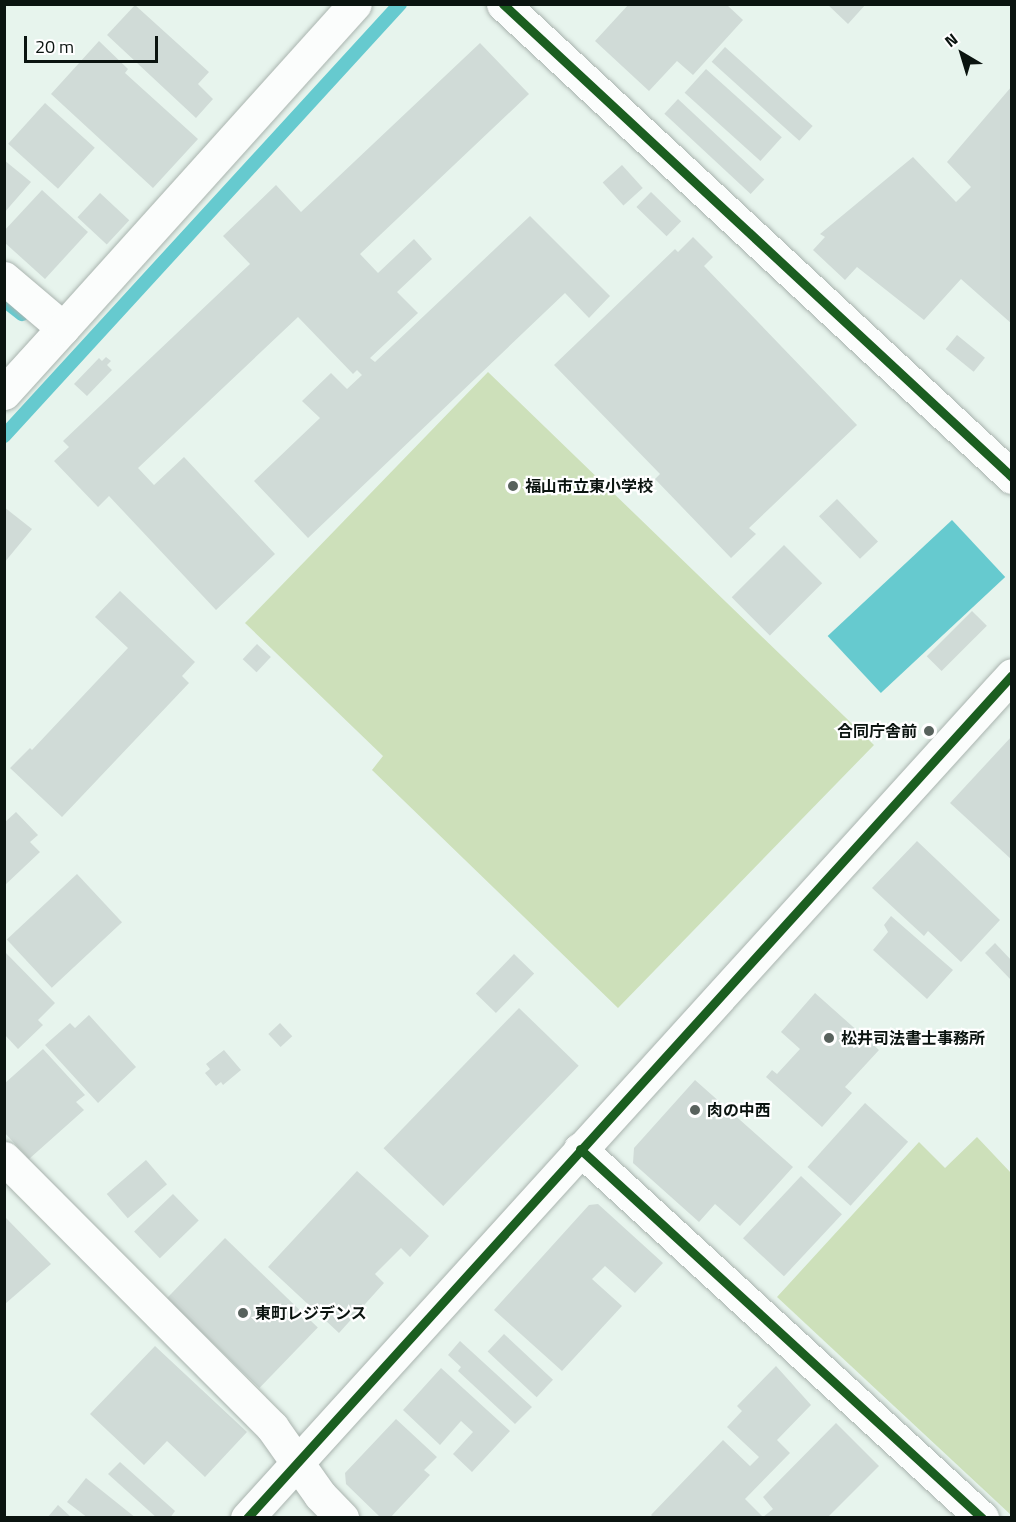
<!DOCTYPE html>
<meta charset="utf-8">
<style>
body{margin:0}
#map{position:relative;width:1016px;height:1522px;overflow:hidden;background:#e7f4ed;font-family:"Titillium Web","Noto Sans JP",sans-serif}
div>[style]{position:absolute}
.green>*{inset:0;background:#cde0ba}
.water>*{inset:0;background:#66cacf;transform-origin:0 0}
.stream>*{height:14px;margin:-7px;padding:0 7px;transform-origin:7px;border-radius:7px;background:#66cacf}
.building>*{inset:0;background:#d0dbd7;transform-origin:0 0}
.roads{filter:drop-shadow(0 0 2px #aab4af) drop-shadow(0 0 2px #aab4af)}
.minor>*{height:33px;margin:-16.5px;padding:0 16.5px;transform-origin:16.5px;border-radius:16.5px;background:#fbfdfc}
.tertiary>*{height:33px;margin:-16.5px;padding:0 16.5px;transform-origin:16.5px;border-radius:16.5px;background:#fbfdfc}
.cycleway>*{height:9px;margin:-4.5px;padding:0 4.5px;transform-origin:4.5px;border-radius:4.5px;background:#1b5e20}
.dots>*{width:16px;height:16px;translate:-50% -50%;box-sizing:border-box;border:3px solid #fff;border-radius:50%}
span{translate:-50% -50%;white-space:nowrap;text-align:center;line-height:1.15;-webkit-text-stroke:4.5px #fff;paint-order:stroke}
.poi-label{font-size:16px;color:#0b1410;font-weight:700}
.left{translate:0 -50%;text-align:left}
.right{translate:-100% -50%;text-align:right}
.frame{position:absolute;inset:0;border:6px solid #0b1410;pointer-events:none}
.north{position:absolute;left:932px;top:24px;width:60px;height:60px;-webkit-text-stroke:4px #fff;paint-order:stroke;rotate:322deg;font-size:16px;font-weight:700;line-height:24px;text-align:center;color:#0b1410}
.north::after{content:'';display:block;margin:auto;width:21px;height:27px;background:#0b1410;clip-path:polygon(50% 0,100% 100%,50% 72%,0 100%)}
.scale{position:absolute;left:24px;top:36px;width:134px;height:27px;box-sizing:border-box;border:3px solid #0b1410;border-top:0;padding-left:8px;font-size:18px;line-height:21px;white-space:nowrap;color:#0b1410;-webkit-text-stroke:4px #fff;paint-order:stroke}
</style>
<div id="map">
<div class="green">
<div style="clip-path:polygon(488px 372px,874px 745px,618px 1008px,372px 770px,383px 756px,245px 623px)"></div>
<div style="clip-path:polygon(977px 1137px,1011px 1173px,1011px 1515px,777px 1297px,919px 1142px,945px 1168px)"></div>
</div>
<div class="water">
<div style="left:952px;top:520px;width:78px;height:170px;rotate:47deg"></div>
</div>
<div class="stream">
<div style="left:4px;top:300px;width:23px;rotate:38deg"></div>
<div style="left:4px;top:436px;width:586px;rotate:-47.49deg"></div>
</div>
<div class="building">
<div style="clip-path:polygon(629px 4px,726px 4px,743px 20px,693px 75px,677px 61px,649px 91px,595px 41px)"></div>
<div style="clip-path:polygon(827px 4px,866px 4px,848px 24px)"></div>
<div style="clip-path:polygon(135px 5px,209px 72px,198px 84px,213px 99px,196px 118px,107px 35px)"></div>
<div style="clip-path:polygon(99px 41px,128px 69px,125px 73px,198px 139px,153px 188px,51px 94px)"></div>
<div style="clip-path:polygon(480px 43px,529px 94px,360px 254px,378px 273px,414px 239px,432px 259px,397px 292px,418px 313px,370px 358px,375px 362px,530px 216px,610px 296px,589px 318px,565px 293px,308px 538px,254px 481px,320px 418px,302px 401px,331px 373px,347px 389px,362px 375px,357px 370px,353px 374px,298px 317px,138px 468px,154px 485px,184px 457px,275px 554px,216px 610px,109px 496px,98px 507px,54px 461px,69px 447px,63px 441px,250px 264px,223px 236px,276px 185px,301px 212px)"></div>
<div style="left:725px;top:47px;width:118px;height:20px;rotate:42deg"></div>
<div style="left:706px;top:69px;width:102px;height:32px;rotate:42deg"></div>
<div style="clip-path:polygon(1012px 86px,1012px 324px,961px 279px,924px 320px,857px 267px,845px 280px,813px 250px,825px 237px,820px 234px,913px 157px,956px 202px,971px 187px,947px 162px)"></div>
<div style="left:678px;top:99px;width:118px;height:20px;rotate:43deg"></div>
<div style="left:45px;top:103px;width:67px;height:55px;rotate:42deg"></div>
<div style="clip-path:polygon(4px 160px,31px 182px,4px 213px)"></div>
<div style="left:622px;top:165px;width:31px;height:26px;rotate:48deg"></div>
<div style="clip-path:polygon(42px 190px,88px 232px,45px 279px,4px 242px,4px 231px)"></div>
<div style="left:651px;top:192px;width:42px;height:21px;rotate:44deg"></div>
<div style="left:100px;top:193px;width:40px;height:33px;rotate:43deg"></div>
<div style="clip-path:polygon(693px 237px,713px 257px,704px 266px,857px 425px,749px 528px,756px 534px,731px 558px,655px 479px,660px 474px,554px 365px,675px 249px,678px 252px)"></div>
<div style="left:957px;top:335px;width:36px;height:18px;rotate:39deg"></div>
<div style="clip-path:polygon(106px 357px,111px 361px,107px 365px,112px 370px,87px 396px,74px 384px,99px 358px,102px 361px)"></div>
<div style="left:837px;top:499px;width:59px;height:25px;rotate:46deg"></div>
<div style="clip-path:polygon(4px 507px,32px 529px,4px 563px)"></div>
<div style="left:784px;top:545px;width:54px;height:74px;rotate:45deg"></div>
<div style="clip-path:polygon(120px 591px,195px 662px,182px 676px,189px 683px,62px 817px,10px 768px,30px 748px,32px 750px,128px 648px,95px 617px)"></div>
<div style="left:972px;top:611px;width:21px;height:64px;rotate:45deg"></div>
<div style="left:257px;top:644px;width:19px;height:21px;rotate:43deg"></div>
<div style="clip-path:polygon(1012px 736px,1012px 860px,950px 803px)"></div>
<div style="clip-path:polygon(16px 812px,38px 835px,30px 842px,40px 852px,4px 886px,4px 823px)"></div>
<div style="clip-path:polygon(917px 841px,1000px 920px,961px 962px,928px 931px,924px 936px,872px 888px)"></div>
<div style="left:77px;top:874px;width:66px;height:96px;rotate:47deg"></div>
<div style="clip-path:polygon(891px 916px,953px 970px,927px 999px,873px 950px,888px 932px,884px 925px)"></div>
<div style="clip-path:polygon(995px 943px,1012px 961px,1012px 981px,985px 953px)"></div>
<div style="clip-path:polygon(4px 951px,55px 1003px,38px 1020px,43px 1025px,18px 1049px,4px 1034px)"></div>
<div style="left:514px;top:954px;width:28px;height:55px;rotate:44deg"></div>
<div style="clip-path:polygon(815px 993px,879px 1050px,845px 1087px,852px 1093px,822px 1127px,766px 1077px,772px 1070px,777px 1074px,800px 1049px,781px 1032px)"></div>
<div style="left:519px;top:1008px;width:83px;height:195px;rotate:44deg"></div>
<div style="clip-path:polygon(89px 1015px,136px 1067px,98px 1103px,45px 1045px,70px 1023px,75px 1028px)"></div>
<div style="left:280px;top:1023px;width:18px;height:16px;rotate:47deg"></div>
<div style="clip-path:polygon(43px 1049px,85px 1095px,76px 1102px,84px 1110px,29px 1159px,4px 1132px,4px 1084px)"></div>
<div style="clip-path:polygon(224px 1050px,241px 1070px,223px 1085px,221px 1082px,216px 1086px,205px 1073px,210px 1069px,206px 1064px)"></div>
<div style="clip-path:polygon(695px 1080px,793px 1167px,740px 1226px,715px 1204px,699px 1222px,633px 1163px,634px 1148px)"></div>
<div style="left:865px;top:1103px;width:58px;height:86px;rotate:42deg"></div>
<div style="left:146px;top:1160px;width:32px;height:52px;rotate:49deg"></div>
<div style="clip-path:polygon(357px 1171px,429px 1236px,410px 1257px,401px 1248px,375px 1274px,384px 1283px,339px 1333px,268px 1267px)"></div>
<div style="left:801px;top:1176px;width:56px;height:85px;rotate:43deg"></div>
<div style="left:173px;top:1194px;width:37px;height:54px;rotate:46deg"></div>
<div style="clip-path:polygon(598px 1204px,663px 1263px,635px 1293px,605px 1266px,592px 1279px,622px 1306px,562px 1371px,494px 1310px,589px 1205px)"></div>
<div style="clip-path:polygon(5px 1217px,51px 1264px,5px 1304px)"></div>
<div style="left:225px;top:1238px;width:129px;height:84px;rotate:44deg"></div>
<div style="left:504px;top:1334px;width:67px;height:24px;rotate:43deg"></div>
<div style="clip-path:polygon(460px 1341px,532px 1407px,515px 1424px,458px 1371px,461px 1367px,448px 1355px)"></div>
<div style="clip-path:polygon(155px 1346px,247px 1432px,205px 1477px,167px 1441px,144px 1465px,90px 1414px)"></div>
<div style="clip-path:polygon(776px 1366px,811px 1405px,777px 1440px,790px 1453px,745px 1499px,763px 1517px,773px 1509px,763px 1497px,836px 1423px,879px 1466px,827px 1518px,654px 1518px,651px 1515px,723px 1440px,750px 1466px,759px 1457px,727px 1427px,742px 1411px,737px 1406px)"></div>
<div style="clip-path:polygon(441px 1368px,510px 1431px,472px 1472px,453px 1454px,473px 1432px,461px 1421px,440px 1445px,403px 1410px)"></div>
<div style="clip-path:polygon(396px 1419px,437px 1457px,424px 1470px,430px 1475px,390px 1518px,381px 1518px,346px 1484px,345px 1473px)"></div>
<div style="clip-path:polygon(120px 1462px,175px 1511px,170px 1518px,157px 1518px,108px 1474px)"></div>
<div style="clip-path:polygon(86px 1478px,136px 1518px,88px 1518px,67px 1502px)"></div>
<div style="clip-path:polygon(58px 1505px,72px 1518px,47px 1518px)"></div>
</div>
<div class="roads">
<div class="minor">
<div style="left:503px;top:4px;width:695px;rotate:42.9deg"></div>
<div style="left:4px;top:278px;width:77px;rotate:40.3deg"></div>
<div style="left:63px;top:328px;width:88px;rotate:132.2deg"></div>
<div style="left:63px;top:328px;width:436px;rotate:-48deg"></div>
<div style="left:580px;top:1149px;width:546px;rotate:42.55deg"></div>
<div style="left:4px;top:1158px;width:380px;rotate:45.1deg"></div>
<div style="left:272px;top:1427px;width:83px;rotate:54.8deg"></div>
<div style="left:320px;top:1495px;width:32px;rotate:46deg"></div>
</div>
<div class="tertiary">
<div style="left:247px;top:1518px;width:1138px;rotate:-47.78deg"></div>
</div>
</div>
<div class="cycleway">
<div style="left:503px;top:4px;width:695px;rotate:42.9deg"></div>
<div style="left:580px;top:1149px;width:546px;rotate:42.55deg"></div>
<div style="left:247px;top:1518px;width:1138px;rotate:-47.78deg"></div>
</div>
<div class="dots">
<div style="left:513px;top:486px;background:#58625d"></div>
<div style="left:929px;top:731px;background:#58625d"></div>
<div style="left:829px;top:1038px;background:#58625d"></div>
<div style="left:695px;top:1110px;background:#58625d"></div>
<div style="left:243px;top:1313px;background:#58625d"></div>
</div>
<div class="poi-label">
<span class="left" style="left:525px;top:486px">福山市立東小学校</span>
<span class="right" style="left:917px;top:731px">合同庁舎前</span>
<span class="left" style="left:841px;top:1038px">松井司法書士事務所</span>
<span class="left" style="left:707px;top:1110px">肉の中西</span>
<span class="left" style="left:255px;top:1313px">東町レジデンス</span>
</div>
<div class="frame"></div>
<div class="north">N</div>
<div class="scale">20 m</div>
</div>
